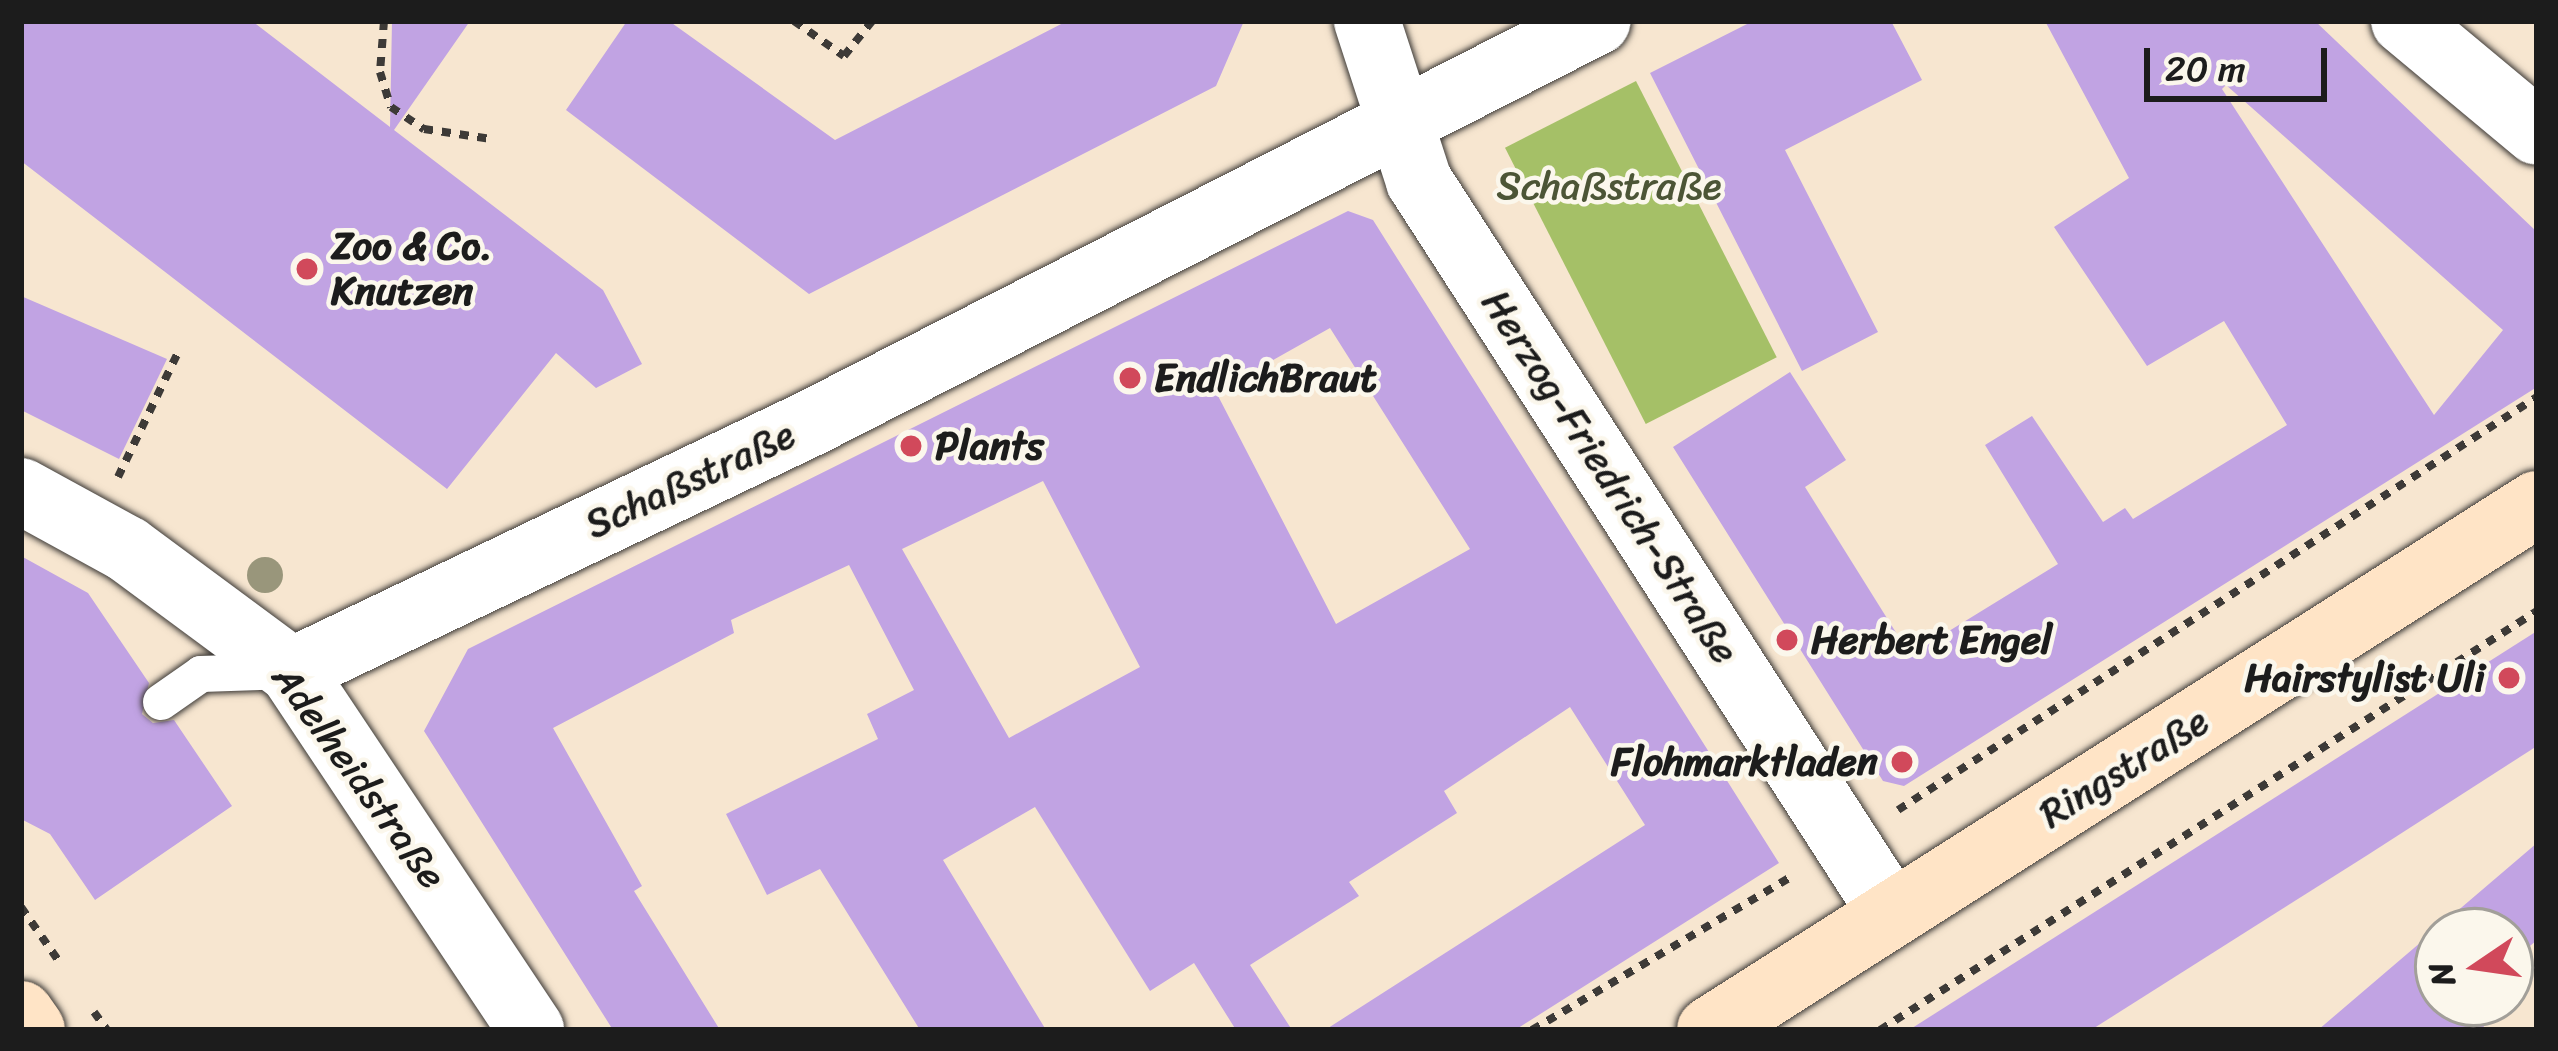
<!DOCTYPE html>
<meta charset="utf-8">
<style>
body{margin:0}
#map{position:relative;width:2558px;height:1051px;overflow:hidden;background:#f7e6d0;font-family:Sriracha,sans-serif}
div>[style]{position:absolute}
.green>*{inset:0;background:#a5c067;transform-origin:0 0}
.building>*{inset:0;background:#c1a3e3}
.path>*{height:8px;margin-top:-4px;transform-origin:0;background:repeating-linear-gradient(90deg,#3d3a37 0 9px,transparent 0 18px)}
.roads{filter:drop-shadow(0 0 3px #3d3a37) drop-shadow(0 0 3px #3d3a37)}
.service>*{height:36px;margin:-18px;padding:0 18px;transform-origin:18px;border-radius:18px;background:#fff}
.minor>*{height:66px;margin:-33px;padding:0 33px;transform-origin:33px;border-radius:33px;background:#fff}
.secondary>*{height:66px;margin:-33px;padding:0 33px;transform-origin:33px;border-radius:33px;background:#ffe4c6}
.trees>*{width:36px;height:36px;margin:-18px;border-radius:50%;background:#99967b}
.dots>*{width:33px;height:33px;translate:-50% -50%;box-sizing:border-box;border:6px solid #fbf7ec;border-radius:50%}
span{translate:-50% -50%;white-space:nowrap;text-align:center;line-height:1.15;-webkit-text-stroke:9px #fbf7ec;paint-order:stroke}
.park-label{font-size:39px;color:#4c5536}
.poi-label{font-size:39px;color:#1c1c1c;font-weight:700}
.left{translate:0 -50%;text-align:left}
.right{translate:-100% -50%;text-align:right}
.street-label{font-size:39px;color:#1c1c1c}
.frame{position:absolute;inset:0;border:24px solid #1c1c1c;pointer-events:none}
.north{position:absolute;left:2414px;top:907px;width:120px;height:120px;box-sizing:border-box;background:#fbf7ec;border:3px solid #a29f99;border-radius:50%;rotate:257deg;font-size:33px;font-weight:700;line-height:48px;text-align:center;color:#1c1c1c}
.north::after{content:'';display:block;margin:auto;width:42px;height:54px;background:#d1495b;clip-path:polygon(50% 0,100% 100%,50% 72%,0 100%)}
.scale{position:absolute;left:2144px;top:48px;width:183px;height:54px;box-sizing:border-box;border:6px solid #1c1c1c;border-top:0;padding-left:15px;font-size:36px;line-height:42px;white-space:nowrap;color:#1c1c1c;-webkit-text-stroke:9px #fbf7ec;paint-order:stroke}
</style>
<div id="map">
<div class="green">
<div style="left:1636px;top:81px;width:310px;height:147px;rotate:63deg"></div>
</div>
<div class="building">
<div style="clip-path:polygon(21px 21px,252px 21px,390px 127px,392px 21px,470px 21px,394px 130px,603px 290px,642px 364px,596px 388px,556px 353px,447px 489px,21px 161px)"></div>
<div style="clip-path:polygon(627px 21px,669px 21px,835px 140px,1067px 21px,1244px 21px,1216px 86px,809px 294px,566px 110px)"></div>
<div style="clip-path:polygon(1753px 21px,1891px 21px,1922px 80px,1785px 150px,1878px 332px,1802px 371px,1650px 73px)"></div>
<div style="clip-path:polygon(evenodd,2045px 21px,2315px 21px,2537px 232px,2537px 387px,1904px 786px,1883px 781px,1673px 447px,1790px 372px,1846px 460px,1805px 487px,1910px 655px,2058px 564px,1985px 445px,2032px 416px,2103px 522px,2125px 508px,2133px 519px,2287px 425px,2224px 321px,2147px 366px,2054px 227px,2129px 178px,2045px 21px,2226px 85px,2503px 330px,2434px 415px,2222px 89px,2226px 85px)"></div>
<div style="clip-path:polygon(evenodd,1348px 211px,1373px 220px,1779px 863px,1515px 1030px,1325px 1030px,1645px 825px,1570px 707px,1444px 791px,1457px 813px,1349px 882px,1359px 896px,1250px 965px,1292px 1030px,1236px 1030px,1194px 963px,1150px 991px,1035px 807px,943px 860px,1046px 1030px,920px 1030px,820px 869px,767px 895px,726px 814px,878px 739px,867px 714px,914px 690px,849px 565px,731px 620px,734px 633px,553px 728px,642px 886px,634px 891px,720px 1030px,613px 1030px,424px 731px,468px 649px,1348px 211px,1330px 328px,1470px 549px,1336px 624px,1216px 392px,1330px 328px,1348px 211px,1043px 481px,1140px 667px,1009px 738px,902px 549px,1043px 481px)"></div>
<div style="clip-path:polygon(21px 296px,167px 359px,119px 459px,21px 410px)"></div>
<div style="clip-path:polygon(21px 556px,88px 593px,149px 683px,142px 714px,153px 723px,174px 720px,232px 806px,95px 900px,50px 834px,21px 819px)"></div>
<div style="clip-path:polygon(2537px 631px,2537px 746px,2366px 856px,2091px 1030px,1909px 1030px)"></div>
<div style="clip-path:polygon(2537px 843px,2537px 940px,2510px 963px,2510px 931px,2438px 931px,2438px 1003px,2462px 1003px,2487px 1030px,2318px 1030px)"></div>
</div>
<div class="path">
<div style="left:384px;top:21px;width:51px;rotate:94.5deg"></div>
<div style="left:380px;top:72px;width:37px;rotate:73deg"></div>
<div style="left:391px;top:107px;width:40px;rotate:34deg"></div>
<div style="left:424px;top:129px;width:68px;rotate:8.5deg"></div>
<div style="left:794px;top:21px;width:61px;rotate:35deg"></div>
<div style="left:844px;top:56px;width:45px;rotate:-51.3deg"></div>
<div style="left:118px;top:477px;width:143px;rotate:-64.3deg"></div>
<div style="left:1898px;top:810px;width:761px;rotate:-32.88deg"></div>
<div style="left:21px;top:907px;width:65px;rotate:55.1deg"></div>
<div style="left:94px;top:1012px;width:22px;rotate:54deg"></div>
<div style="left:1532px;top:1030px;width:304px;rotate:-30.6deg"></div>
<div style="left:1880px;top:1030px;width:779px;rotate:-32.53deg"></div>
</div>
<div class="roads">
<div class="service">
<div style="left:161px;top:702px;width:49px;rotate:-35deg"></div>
<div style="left:201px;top:674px;width:88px;rotate:-2deg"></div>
</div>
<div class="minor">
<div style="left:1367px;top:21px;width:168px;rotate:72deg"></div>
<div style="left:1419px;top:181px;width:872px;rotate:57.17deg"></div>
<div style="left:2404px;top:21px;width:173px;rotate:39.8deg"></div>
<div style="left:21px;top:491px;width:121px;rotate:28.7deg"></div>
<div style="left:127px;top:549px;width:205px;rotate:36.5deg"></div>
<div style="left:292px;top:671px;width:431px;rotate:56.3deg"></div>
<div style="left:292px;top:671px;width:577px;rotate:-25.54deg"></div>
<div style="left:813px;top:422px;width:881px;rotate:-27.06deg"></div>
</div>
<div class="secondary">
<div style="left:21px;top:1014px;width:19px;rotate:55deg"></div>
<div style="left:1710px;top:1030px;width:980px;rotate:-32.46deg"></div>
</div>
</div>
<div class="trees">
<div style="left:265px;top:575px"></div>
</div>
<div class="dots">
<div style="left:307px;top:269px;background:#d1495b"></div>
<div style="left:1130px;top:378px;background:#d1495b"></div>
<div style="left:911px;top:446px;background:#d1495b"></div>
<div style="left:1787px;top:640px;background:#d1495b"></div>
<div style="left:2509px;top:678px;background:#d1495b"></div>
<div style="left:1902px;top:762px;background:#d1495b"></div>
</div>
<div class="park-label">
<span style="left:1609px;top:186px">Schaßstraße</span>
</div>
<div class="poi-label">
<span class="left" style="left:331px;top:269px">Zoo &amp; Co.<br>Knutzen</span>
<span class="left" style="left:1154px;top:378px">EndlichBraut</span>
<span class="left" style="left:935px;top:446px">Plants</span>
<span class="left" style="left:1811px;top:640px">Herbert Engel</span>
<span class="right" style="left:2485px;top:678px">Hairstylist Uli</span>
<span class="right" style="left:1878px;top:762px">Flohmarktladen</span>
</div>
<div class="street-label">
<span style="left:1610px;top:477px;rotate:57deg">Herzog-Friedrich-Straße</span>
<span style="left:690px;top:480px;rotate:-25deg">Schaßstraße</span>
<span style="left:2124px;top:768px;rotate:-32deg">Ringstraße</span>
<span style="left:359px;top:777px;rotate:54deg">Adelheidstraße</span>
</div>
<div class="frame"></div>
<div class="north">N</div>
<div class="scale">20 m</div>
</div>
